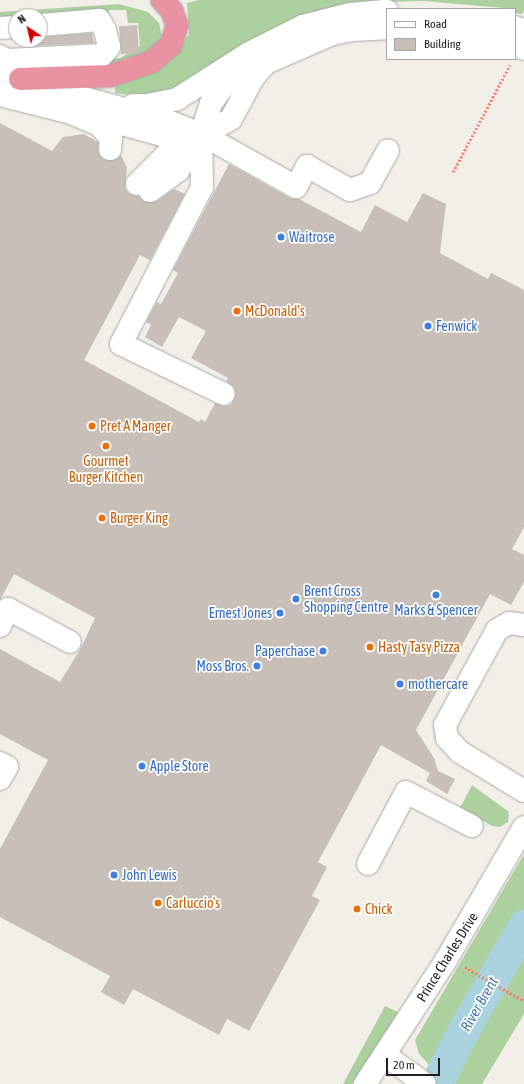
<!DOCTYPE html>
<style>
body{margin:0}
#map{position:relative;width:524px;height:1084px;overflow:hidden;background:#f2efe9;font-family:"Asap Condensed",sans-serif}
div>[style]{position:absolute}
.forest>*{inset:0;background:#add19e}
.river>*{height:32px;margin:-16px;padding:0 16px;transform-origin:16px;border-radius:16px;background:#aad3df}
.building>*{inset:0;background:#c7bfb8;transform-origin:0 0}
.path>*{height:2.5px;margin-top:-1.25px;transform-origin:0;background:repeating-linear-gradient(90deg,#fa8072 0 2px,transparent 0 4px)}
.roads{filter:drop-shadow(0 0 1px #a9a9a9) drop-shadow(0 0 1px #a9a9a9)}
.minor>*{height:22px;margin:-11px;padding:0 11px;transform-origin:11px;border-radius:11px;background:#fff}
.highway>*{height:22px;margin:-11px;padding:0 11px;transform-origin:11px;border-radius:11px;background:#e892a2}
.dots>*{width:11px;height:11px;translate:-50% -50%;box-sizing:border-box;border:2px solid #fff;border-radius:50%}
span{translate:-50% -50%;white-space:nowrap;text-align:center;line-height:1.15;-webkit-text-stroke:3.5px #fff;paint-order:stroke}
.shop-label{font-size:14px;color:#366cbe}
.left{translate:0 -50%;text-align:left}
.right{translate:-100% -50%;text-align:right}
.food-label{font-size:14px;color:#c56008}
.street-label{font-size:14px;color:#222}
.water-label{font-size:15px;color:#4a7aab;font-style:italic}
.legend{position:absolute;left:386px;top:8px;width:130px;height:52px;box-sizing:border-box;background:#fff;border:1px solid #a7a7a7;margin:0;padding:5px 7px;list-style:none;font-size:12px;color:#222}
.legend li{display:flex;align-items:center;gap:8px;height:20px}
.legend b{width:20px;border:1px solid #a7a7a7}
.north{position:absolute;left:8px;top:8px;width:40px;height:40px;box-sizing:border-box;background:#fff;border:1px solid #a7a7a7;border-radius:50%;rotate:325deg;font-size:11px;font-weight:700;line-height:16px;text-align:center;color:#222}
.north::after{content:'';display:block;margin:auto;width:14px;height:18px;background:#d40000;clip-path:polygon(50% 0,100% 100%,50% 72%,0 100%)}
.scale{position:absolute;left:386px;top:1058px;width:54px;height:18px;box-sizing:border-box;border:2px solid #222;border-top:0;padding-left:5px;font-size:12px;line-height:14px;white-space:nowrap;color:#222;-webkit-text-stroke:3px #fff;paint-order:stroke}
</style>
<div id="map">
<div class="forest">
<div style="clip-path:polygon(199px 0,524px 0,524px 11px,522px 14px,515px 13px,515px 9px,423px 1px,358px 3px,288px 21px,224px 56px,189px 83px,150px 98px,115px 93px,115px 82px,175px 54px,189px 34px,187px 3px)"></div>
<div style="clip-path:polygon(119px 4px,148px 12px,159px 23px,162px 36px,154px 49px,120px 65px,68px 69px,3px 66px,120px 58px,140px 46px,138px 23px,128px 23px,126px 10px,109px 10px,109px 16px,16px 16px,16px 22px,0 23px,0 12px)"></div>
<div style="clip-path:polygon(472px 785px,509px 812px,508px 822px,500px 827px,492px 826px,460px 808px)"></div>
<div style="clip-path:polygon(524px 854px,524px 914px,492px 973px,432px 1068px,419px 1054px,415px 1040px)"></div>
<div style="clip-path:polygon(524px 946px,524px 1014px,482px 1084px,456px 1084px,452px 1081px,473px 1036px)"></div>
<div style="clip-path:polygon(385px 1006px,400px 1013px,384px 1041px,352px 1084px,343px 1084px)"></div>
</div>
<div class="river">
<div style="left:437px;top:1084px;width:48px;rotate:-64deg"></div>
<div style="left:458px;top:1041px;width:133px;rotate:-60.1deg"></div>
</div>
<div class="building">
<div style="left:137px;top:25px;width:28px;height:18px;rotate:86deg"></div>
<div style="clip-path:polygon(92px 33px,94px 43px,32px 46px,31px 40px,40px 40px,40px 37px)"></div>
<div style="clip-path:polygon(0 123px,52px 151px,63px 137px,84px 134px,98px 142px,99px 154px,103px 159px,115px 160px,121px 155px,127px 168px,125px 188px,128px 193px,139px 196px,145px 202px,157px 201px,174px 189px,185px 194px,150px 260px,140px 255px,84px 360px,199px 422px,201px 419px,205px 422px,215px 403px,224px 406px,231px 405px,236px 394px,234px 387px,226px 381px,228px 378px,191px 358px,206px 331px,179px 317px,162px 347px,145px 337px,151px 325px,146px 322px,157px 302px,161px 304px,178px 273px,173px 270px,229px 164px,290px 198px,299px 199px,361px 232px,375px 205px,407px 222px,423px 193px,446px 204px,440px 253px,488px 279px,491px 273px,524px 290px,524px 527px,512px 549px,524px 555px,524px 582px,511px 605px,490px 594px,416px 730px,434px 758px,438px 771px,455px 779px,447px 794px,426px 781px,430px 773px,381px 745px,318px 862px,327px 867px,312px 896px,320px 900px,249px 1031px,227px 1019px,219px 1035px,133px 989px,124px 1005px,101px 992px,110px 976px,0 917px,0 849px,48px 760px,0 734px,0 649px,60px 682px,81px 648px,95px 618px,14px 574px,0 600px)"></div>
</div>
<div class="path">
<div style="left:453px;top:172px;width:121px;rotate:-62deg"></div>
<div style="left:465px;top:967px;width:68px;rotate:30deg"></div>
</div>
<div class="roads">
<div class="minor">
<div style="left:515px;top:27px;width:10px;rotate:24deg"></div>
<div style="left:0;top:28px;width:16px;rotate:-4deg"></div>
<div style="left:515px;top:45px;width:10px;rotate:24deg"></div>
<div style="left:0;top:56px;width:8px;rotate:30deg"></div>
<div style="left:7px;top:60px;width:95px;rotate:-3deg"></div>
<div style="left:102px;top:55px;width:11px;rotate:-49deg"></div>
<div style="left:109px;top:47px;width:17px;rotate:-103deg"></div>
<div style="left:105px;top:30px;width:12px;rotate:-121deg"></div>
<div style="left:99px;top:20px;width:59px;rotate:175.2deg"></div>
<div style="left:0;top:75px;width:174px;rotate:15.3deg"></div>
<div style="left:168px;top:121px;width:35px;rotate:22deg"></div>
<div style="left:201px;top:134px;width:109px;rotate:29.2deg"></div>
<div style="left:296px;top:187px;width:24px;rotate:-62deg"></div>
<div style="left:307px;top:166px;width:49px;rotate:29.2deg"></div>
<div style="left:350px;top:190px;width:21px;rotate:-19deg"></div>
<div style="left:370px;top:183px;width:37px;rotate:-61deg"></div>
<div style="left:0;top:95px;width:73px;rotate:14.2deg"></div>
<div style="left:71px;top:113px;width:30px;rotate:23deg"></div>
<div style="left:99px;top:125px;width:18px;rotate:47deg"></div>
<div style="left:111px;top:138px;width:11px;rotate:95deg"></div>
<div style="left:133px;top:105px;width:14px"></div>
<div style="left:147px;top:105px;width:31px;rotate:-11deg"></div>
<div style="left:177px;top:99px;width:85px;rotate:-32.6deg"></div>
<div style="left:249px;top:53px;width:60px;rotate:-26.6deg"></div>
<div style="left:303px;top:26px;width:49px;rotate:-14.3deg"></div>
<div style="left:350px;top:14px;width:37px;rotate:-5deg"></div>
<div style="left:89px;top:115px;width:76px;rotate:15.3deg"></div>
<div style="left:162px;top:135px;width:12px"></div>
<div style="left:201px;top:134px;width:53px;rotate:88.9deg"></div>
<div style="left:202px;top:187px;width:177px;rotate:117.3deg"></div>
<div style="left:121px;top:344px;width:114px;rotate:25.9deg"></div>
<div style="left:137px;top:184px;width:40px;rotate:-45deg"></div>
<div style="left:165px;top:156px;width:76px;rotate:-29.3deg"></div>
<div style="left:231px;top:119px;width:47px;rotate:-61.8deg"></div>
<div style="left:253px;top:78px;width:20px;rotate:-49deg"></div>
<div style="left:266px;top:63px;width:72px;rotate:-23.7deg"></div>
<div style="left:332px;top:34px;width:20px;rotate:-11deg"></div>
<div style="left:352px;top:30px;width:35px;rotate:-3deg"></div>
<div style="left:150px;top:191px;width:34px;rotate:-36deg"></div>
<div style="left:178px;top:171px;width:44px;rotate:-58.1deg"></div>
<div style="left:201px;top:134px;width:33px;rotate:-72deg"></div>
<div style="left:211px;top:103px;width:49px;rotate:-52.4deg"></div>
<div style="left:524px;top:625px;width:15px;rotate:-172deg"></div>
<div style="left:509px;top:623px;width:14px;rotate:150deg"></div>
<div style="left:497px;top:630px;width:108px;rotate:118.7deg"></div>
<div style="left:445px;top:725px;width:13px;rotate:81deg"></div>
<div style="left:447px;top:738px;width:19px;rotate:47deg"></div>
<div style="left:460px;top:752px;width:75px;rotate:31.4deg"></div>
<div style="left:0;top:626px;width:19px;rotate:-65deg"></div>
<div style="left:8px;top:609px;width:70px;rotate:28deg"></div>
<div style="left:0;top:763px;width:8px;rotate:30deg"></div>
<div style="left:7px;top:767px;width:14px;rotate:120deg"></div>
<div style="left:368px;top:864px;width:81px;rotate:-62.2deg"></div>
<div style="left:406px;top:792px;width:74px;rotate:27.3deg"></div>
<div style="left:385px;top:1055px;width:49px;rotate:35.9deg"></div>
<div style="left:365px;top:1084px;width:148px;rotate:-56.8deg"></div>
<div style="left:446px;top:960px;width:154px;rotate:-59.6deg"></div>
</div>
<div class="highway">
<div style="left:20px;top:79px;width:90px;rotate:-1.9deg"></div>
<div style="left:110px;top:76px;width:43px;rotate:-18.9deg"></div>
<div style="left:151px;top:62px;width:26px;rotate:-40deg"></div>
<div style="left:171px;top:45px;width:21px;rotate:-73deg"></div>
<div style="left:177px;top:25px;width:15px;rotate:-110deg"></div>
<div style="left:172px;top:11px;width:15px;rotate:-132deg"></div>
</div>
</div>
<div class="dots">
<div style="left:281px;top:237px;background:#3f7fe0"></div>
<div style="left:237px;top:311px;background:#e8710a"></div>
<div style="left:428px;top:326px;background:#3f7fe0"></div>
<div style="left:92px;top:426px;background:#e8710a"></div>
<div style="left:106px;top:446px;background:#e8710a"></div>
<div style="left:102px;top:518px;background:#e8710a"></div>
<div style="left:436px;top:595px;background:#3f7fe0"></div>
<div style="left:296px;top:599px;background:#3f7fe0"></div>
<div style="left:280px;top:613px;background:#3f7fe0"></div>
<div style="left:370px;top:647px;background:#e8710a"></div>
<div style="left:323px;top:651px;background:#3f7fe0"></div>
<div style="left:257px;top:666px;background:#3f7fe0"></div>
<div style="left:400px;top:684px;background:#3f7fe0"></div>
<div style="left:142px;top:766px;background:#3f7fe0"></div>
<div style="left:114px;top:875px;background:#3f7fe0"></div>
<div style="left:158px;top:903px;background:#e8710a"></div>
<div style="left:357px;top:909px;background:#e8710a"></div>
</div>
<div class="shop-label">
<span class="left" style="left:289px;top:237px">Waitrose</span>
<span class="left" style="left:436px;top:326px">Fenwick</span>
<span class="left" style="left:304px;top:599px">Brent Cross<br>Shopping Centre</span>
<span style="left:436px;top:610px">Marks &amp; Spencer</span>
<span class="right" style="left:272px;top:613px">Ernest Jones</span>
<span class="right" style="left:315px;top:651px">Paperchase</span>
<span class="right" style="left:249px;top:666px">Moss Bros.</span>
<span class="left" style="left:408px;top:684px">mothercare</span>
<span class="left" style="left:150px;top:766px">Apple Store</span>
<span class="left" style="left:122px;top:875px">John Lewis</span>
</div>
<div class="food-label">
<span class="left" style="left:245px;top:311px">McDonald's</span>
<span class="left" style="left:100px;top:426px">Pret A Manger</span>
<span style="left:106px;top:469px">Gourmet<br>Burger Kitchen</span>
<span class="left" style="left:110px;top:518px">Burger King</span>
<span class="left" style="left:378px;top:647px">Hasty Tasy Pizza</span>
<span class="left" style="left:166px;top:903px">Carluccio's</span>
<span class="left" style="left:365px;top:909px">Chick</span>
</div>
<div class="street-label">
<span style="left:447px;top:957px;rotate:-58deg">Prince Charles Drive</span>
</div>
<div class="water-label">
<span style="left:479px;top:1004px;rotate:-60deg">River Brent</span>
</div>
<ul class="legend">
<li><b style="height:5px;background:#fff"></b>Road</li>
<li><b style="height:11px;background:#c7bfb8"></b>Building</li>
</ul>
<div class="north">N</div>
<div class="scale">20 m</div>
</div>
